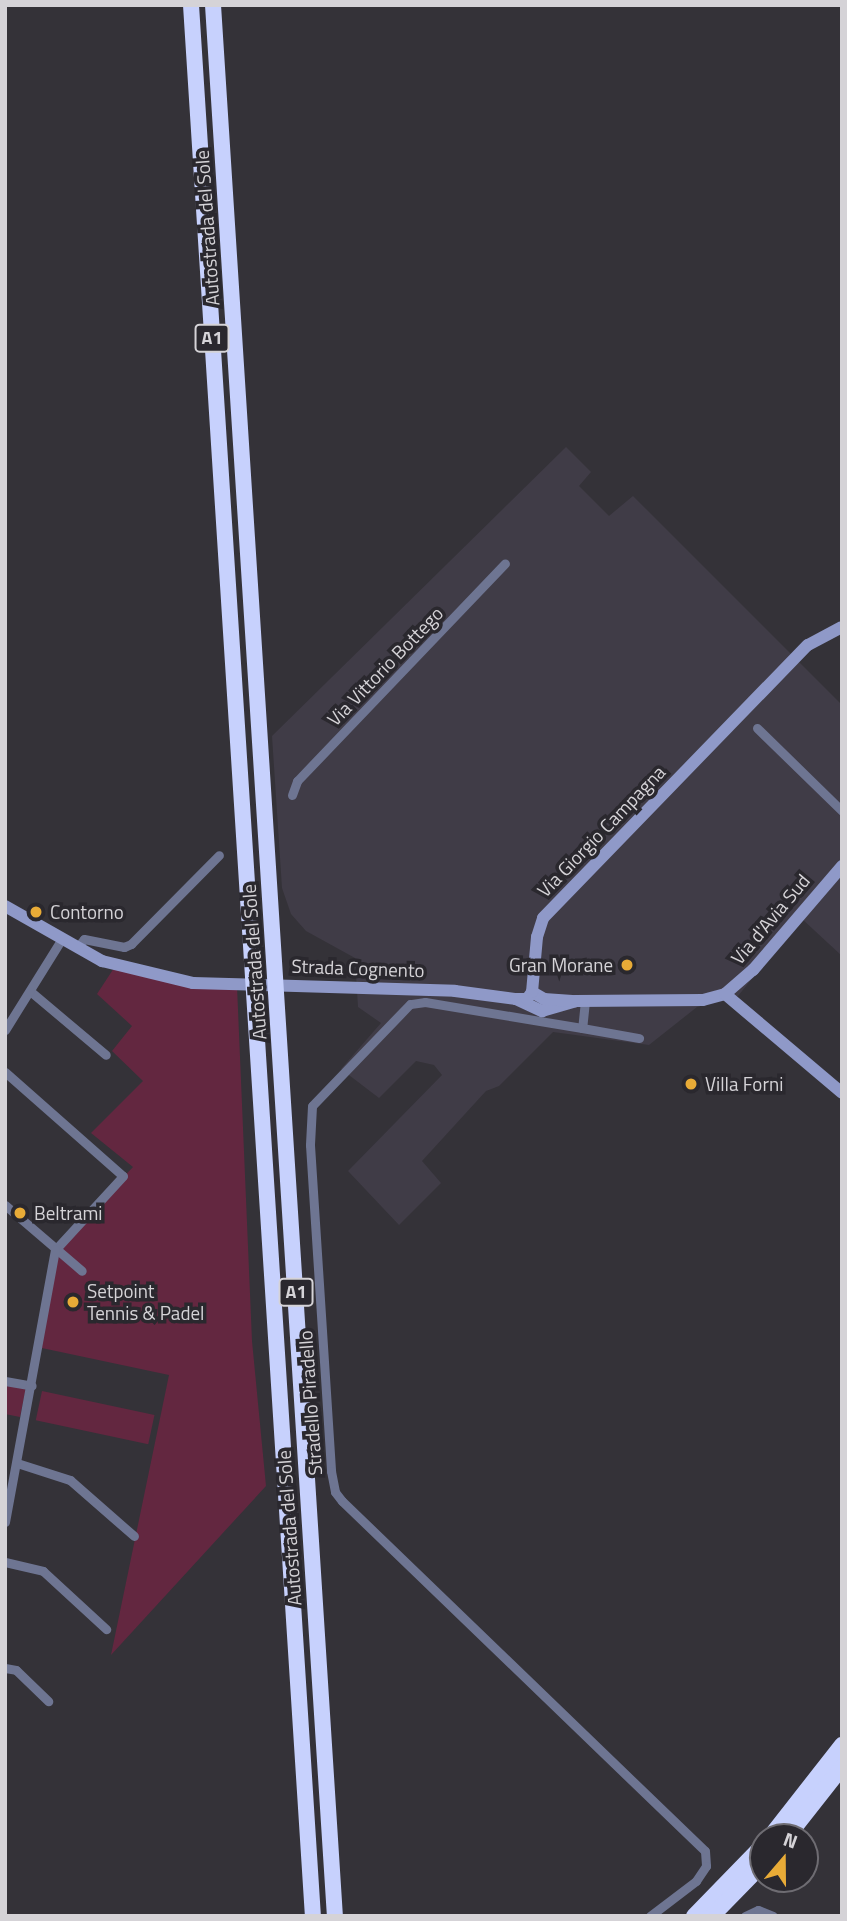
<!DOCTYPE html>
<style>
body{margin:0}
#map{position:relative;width:847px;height:1921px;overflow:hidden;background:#343238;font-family:"Titillium Web",sans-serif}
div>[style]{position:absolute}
.built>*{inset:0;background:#403c47}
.green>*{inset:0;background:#632740;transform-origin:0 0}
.street>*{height:9px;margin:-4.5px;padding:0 4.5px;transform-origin:4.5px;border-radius:4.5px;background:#6e7592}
.secondary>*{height:12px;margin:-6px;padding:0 6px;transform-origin:6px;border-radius:6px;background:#8f99c8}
.highway>*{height:16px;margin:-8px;padding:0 8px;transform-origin:8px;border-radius:8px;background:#c7d1fd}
.dots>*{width:19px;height:19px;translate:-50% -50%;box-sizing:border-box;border:4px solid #2a282e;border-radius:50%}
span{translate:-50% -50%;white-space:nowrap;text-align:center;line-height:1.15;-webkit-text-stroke:7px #2a282e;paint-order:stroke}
.shield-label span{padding:2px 5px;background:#2a282e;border:2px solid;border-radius:5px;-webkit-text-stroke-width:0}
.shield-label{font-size:18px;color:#d5d3d7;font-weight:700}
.street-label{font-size:19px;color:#d5d3d7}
.poi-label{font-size:19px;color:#d5d3d7}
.left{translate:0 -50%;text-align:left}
.right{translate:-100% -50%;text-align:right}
.frame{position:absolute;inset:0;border:7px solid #d5d3d7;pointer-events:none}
.north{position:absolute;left:749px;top:1823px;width:70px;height:70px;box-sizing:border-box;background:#2a282e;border:2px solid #6e6c72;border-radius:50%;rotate:20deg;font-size:19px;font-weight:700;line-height:28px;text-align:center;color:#d5d3d7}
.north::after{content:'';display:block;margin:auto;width:24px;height:32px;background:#e8ab37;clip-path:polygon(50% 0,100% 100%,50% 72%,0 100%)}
</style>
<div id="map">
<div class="built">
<div style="clip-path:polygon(566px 447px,591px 472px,579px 486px,609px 516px,633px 496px,842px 705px,842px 956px,801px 918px,738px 996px,697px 1007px,649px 1045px,553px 1032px,499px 1086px,486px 1091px,422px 1161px,441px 1183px,399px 1225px,348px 1171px,442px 1075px,434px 1065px,416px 1061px,379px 1098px,341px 1069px,381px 1023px,358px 1007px,355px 958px,306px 931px,291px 914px,282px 888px,272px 736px)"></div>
</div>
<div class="green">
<div style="clip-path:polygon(114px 968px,176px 983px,237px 986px,252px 1341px,266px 1486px,111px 1655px,169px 1375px,37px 1347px,55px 1249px,133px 1167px,91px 1133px,143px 1081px,112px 1051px,132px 1026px,97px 994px)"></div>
<div style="clip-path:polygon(5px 1383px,26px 1388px,20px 1417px,5px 1414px)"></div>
<div style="left:42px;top:1391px;width:115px;height:30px;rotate:12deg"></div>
</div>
<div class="street">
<div style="left:757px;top:728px;width:119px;rotate:44.3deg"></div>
<div style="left:292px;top:795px;width:15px;rotate:-70deg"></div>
<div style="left:297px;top:781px;width:301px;rotate:-46.3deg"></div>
<div style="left:77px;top:948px;width:11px;rotate:-52deg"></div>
<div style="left:84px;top:939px;width:41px;rotate:11.3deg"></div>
<div style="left:124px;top:947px;width:8px;rotate:-23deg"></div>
<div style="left:131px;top:944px;width:125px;rotate:-45.3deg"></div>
<div style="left:30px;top:991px;width:99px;rotate:40.1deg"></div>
<div style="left:585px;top:1001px;width:27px;rotate:96deg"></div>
<div style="left:582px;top:1028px;width:58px;rotate:10deg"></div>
<div style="left:582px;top:1028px;width:159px;rotate:-170.6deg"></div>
<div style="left:425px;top:1002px;width:15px;rotate:172deg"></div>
<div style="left:410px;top:1004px;width:141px;rotate:133.9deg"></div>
<div style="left:312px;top:1106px;width:39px;rotate:93deg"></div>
<div style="left:310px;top:1145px;width:327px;rotate:86.3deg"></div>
<div style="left:331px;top:1471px;width:21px;rotate:79deg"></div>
<div style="left:335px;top:1492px;width:11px;rotate:52deg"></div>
<div style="left:342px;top:1501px;width:504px;rotate:43.96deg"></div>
<div style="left:705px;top:1851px;width:15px;rotate:86deg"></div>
<div style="left:706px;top:1866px;width:18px;rotate:124deg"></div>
<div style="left:696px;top:1881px;width:58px;rotate:142.7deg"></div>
<div style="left:5px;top:1030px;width:106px;rotate:-58.1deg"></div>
<div style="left:5px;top:1072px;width:157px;rotate:41.4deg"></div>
<div style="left:123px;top:1176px;width:100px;rotate:132.6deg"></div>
<div style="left:5px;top:1205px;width:101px;rotate:40.6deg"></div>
<div style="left:5px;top:1381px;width:27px;rotate:10deg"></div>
<div style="left:17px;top:1463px;width:56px;rotate:17.8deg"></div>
<div style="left:70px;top:1480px;width:85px;rotate:41.2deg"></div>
<div style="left:5px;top:1522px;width:277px;rotate:-79.6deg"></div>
<div style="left:5px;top:1562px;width:39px;rotate:13deg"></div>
<div style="left:43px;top:1571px;width:86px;rotate:42.6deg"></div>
<div style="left:5px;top:1668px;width:11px;rotate:10deg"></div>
<div style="left:16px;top:1670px;width:45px;rotate:44.1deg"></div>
<div style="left:745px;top:1916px;width:14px;rotate:-25deg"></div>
<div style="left:758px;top:1910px;width:16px;rotate:22deg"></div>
</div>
<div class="secondary">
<div style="left:5px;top:906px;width:112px;rotate:29.6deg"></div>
<div style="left:102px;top:961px;width:94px;rotate:13.6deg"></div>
<div style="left:193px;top:983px;width:262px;rotate:1.7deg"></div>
<div style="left:455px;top:991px;width:62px;rotate:7.5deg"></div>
<div style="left:516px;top:999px;width:29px;rotate:25deg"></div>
<div style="left:542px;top:1011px;width:35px;rotate:-16deg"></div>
<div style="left:532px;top:992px;width:14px;rotate:30deg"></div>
<div style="left:544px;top:999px;width:32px;rotate:4deg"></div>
<div style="left:576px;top:1001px;width:127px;rotate:-0.5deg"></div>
<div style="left:703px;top:1000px;width:23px;rotate:-15deg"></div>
<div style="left:725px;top:994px;width:37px;rotate:-41deg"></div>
<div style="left:753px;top:970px;width:137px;rotate:-49.4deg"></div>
<div style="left:725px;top:994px;width:153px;rotate:40.2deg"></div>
<div style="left:516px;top:999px;width:11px"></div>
<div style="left:527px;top:999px;width:9px;rotate:-54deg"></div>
<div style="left:532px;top:992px;width:55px;rotate:-84.8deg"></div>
<div style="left:537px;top:937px;width:20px;rotate:-72deg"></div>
<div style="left:543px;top:918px;width:380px;rotate:-45.9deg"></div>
<div style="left:808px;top:645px;width:38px;rotate:-28deg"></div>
</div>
<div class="highway">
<div style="left:191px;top:5px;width:1915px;rotate:86.35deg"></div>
<div style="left:213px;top:5px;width:1915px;rotate:86.35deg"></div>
<div style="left:770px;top:1837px;width:117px;rotate:-52deg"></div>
<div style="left:787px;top:1837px;width:89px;rotate:-51.8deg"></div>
<div style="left:694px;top:1916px;width:99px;rotate:-45.8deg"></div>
<div style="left:712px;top:1916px;width:73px;rotate:-45.6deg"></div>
</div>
<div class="dots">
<div style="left:36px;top:912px;background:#e8ab37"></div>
<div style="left:627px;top:965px;background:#e8ab37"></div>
<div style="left:691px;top:1084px;background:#e8ab37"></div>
<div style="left:20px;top:1213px;background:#e8ab37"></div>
<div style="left:73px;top:1302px;background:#e8ab37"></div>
</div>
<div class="shield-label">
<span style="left:212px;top:338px">A1</span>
<span style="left:296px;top:1292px">A1</span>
</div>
<div class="street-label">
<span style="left:207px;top:228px;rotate:-94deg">Autostrada del Sole</span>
<span style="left:385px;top:666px;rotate:-46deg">Via Vittorio Bottego</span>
<span style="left:601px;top:831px;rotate:-46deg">Via Giorgio Campagna</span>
<span style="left:770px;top:919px;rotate:-50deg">Via d'Avia Sud</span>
<span style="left:254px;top:962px;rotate:-94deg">Autostrada del Sole</span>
<span style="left:358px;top:968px;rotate:2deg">Strada Cognento</span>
<span style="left:310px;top:1403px;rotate:-94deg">Stradello Piradello</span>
<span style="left:289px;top:1528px;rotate:-94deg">Autostrada del Sole</span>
</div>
<div class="poi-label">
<span class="left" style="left:50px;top:912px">Contorno</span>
<span class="right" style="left:613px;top:965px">Gran Morane</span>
<span class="left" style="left:705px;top:1084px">Villa Forni</span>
<span class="left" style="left:34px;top:1213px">Beltrami</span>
<span class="left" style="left:87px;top:1302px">Setpoint<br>Tennis &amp; Padel</span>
</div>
<div class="frame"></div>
<div class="north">N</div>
</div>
